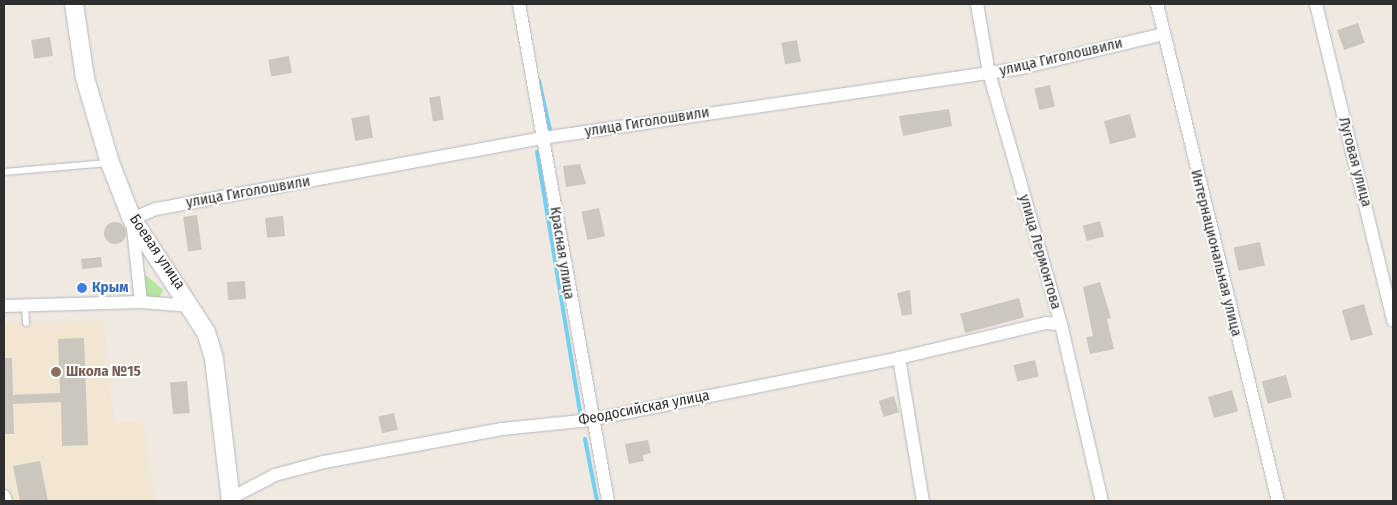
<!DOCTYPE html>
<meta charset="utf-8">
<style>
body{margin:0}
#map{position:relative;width:1397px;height:505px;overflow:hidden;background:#efe9e1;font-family:"Fira Sans Condensed",sans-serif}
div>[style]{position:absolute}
.education>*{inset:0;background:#f0e6d1}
.green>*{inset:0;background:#b6e59e}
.stream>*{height:4px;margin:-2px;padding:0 2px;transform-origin:2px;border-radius:2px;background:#75cff0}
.building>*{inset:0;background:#cbc7bf;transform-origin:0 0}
.round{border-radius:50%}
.roads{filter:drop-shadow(0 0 1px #b4b7c1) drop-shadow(0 0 1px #b4b7c1)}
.lane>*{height:6px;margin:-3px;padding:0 3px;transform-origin:3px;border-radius:3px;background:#fff}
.street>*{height:12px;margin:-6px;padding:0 6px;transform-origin:6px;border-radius:6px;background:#fff}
.secondary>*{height:18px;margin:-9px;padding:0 9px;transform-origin:9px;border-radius:9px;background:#fff}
.dots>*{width:14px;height:14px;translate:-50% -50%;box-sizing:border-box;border:2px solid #fff;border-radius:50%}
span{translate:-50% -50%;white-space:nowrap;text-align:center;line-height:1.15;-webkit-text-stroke:4px #fff;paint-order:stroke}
.street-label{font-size:15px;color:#2e2e2e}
.shop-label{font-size:15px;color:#366cbe;font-weight:700}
.left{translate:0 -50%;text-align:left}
.education-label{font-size:15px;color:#785e54;font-weight:700}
.frame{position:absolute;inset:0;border:5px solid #2e2e2e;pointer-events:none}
</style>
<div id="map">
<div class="education">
<div style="clip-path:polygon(103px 321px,114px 422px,143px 421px,155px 501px,12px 501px,4px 481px,4px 323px)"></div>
</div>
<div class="green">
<div style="clip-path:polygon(146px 275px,163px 290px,158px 300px,147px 300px,143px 280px)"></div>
</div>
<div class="stream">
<div style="left:539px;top:81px;width:50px;rotate:77.3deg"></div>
<div style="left:537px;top:152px;width:265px;rotate:80.6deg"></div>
<div style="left:585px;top:439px;width:63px;rotate:79deg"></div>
</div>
<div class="building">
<div style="left:1358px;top:23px;width:21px;height:22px;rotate:71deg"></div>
<div style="left:50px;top:37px;width:19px;height:19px;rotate:81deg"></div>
<div style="left:797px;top:40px;width:22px;height:16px;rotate:80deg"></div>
<div style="left:289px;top:56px;width:17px;height:21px;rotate:80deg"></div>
<div style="left:1050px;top:85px;width:22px;height:16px;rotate:77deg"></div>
<div style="left:440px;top:96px;width:24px;height:11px;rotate:81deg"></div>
<div style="clip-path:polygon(949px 109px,952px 126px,903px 136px,899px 116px)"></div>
<div style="left:1130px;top:114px;width:24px;height:27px;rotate:75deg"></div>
<div style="left:369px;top:115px;width:23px;height:18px;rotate:80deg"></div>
<div style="clip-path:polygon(580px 164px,586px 184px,566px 187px,563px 166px)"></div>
<div style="left:599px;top:208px;width:29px;height:18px;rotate:78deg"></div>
<div style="left:197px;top:215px;width:35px;height:14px;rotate:82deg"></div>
<div style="left:283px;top:216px;width:20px;height:18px;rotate:84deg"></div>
<div style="left:1100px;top:221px;width:16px;height:18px;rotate:75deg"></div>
<div class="round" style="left:104px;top:222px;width:22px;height:22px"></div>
<div style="left:1260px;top:242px;width:24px;height:27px;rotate:78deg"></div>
<div style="left:101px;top:257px;width:10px;height:20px;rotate:84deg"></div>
<div style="left:245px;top:281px;width:18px;height:18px;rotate:87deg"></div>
<div style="clip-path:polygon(1100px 282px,1111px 318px,1107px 319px,1114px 349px,1090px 354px,1086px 337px,1093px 336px,1083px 287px)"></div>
<div style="clip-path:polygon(910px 290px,912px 314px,902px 316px,897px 293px)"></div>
<div style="left:1019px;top:298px;width:20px;height:61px;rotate:75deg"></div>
<div style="left:1364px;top:304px;width:32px;height:23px;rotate:74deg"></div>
<div style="clip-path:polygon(84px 338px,88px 445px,62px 446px,61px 402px,13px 404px,14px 434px,4px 434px,4px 358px,12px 358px,13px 395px,60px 393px,58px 339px)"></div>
<div style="left:1035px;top:360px;width:17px;height:22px;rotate:77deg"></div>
<div style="left:1286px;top:375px;width:23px;height:25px;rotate:75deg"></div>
<div style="left:187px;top:381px;width:32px;height:17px;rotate:85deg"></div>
<div style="left:1232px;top:390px;width:22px;height:25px;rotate:74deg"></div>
<div style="left:894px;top:396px;width:17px;height:16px;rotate:73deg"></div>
<div style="left:394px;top:413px;width:17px;height:16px;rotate:77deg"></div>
<div style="clip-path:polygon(648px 440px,651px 453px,643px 455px,644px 461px,629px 464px,625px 444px)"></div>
<div style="clip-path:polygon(40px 461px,48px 501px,20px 501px,13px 466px)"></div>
</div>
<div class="roads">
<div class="lane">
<div style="left:4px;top:172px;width:104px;rotate:-4.9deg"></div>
<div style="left:25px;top:307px;width:16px;rotate:86deg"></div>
</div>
<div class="street">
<div style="left:519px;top:4px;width:505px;rotate:79.85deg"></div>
<div style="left:977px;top:4px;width:70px;rotate:80.1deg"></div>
<div style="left:989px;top:73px;width:261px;rotate:74deg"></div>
<div style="left:1061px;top:324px;width:182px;rotate:77deg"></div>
<div style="left:1157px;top:4px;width:512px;rotate:76.32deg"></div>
<div style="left:1316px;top:4px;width:326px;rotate:76.3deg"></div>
<div style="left:141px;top:302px;width:83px;rotate:-96.2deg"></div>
<div style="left:132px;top:219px;width:26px;rotate:-23deg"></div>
<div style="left:156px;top:209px;width:393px;rotate:-10.4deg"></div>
<div style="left:543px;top:138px;width:483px;rotate:-8.3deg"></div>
<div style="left:1021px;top:68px;width:147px;rotate:-13.4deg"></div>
<div style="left:4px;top:306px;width:137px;rotate:-1.7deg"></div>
<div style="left:141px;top:302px;width:51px;rotate:4.5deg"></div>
<div style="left:899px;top:358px;width:145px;rotate:80.5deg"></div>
<div style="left:4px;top:496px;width:5px;rotate:68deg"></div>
<div style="left:231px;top:498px;width:50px;rotate:-27.6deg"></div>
<div style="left:275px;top:475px;width:51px;rotate:-14.9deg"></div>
<div style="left:324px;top:462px;width:181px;rotate:-10.5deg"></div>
<div style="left:502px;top:429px;width:88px;rotate:-5.8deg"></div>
<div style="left:590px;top:420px;width:315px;rotate:-11.3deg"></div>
<div style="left:899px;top:358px;width:151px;rotate:-13.4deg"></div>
<div style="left:1046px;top:323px;width:15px;rotate:4deg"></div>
</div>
<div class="secondary">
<div style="left:74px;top:4px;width:75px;rotate:81.5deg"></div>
<div style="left:85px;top:78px;width:89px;rotate:73.6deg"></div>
<div style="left:110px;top:163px;width:60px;rotate:68.6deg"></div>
<div style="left:132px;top:219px;width:135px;rotate:56.8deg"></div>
<div style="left:206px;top:332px;width:28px;rotate:73deg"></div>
<div style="left:214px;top:359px;width:143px;rotate:83.2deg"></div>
</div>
</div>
<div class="dots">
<div style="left:82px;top:288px;background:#3f7fe0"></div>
<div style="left:56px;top:372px;background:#8d6e63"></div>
</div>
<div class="street-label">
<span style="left:1061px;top:57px;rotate:-13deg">улица Гиголошвили</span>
<span style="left:647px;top:122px;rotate:-9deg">улица Гиголошвили</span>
<span style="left:1355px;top:162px;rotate:75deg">Луговая улица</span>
<span style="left:248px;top:192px;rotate:-10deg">улица Гиголошвили</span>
<span style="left:157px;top:252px;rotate:56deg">Боевая улица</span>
<span style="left:1040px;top:252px;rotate:74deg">улица Лермонтова</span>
<span style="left:562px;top:253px;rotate:81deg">Красная улица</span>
<span style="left:1216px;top:253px;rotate:76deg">Интернациональная улица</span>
<span style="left:644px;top:408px;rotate:-11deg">Феодосийская улица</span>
</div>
<div class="shop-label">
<span class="left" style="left:92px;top:288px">Крым</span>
</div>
<div class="education-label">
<span class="left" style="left:66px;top:372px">Школа №15</span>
</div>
<div class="frame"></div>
</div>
